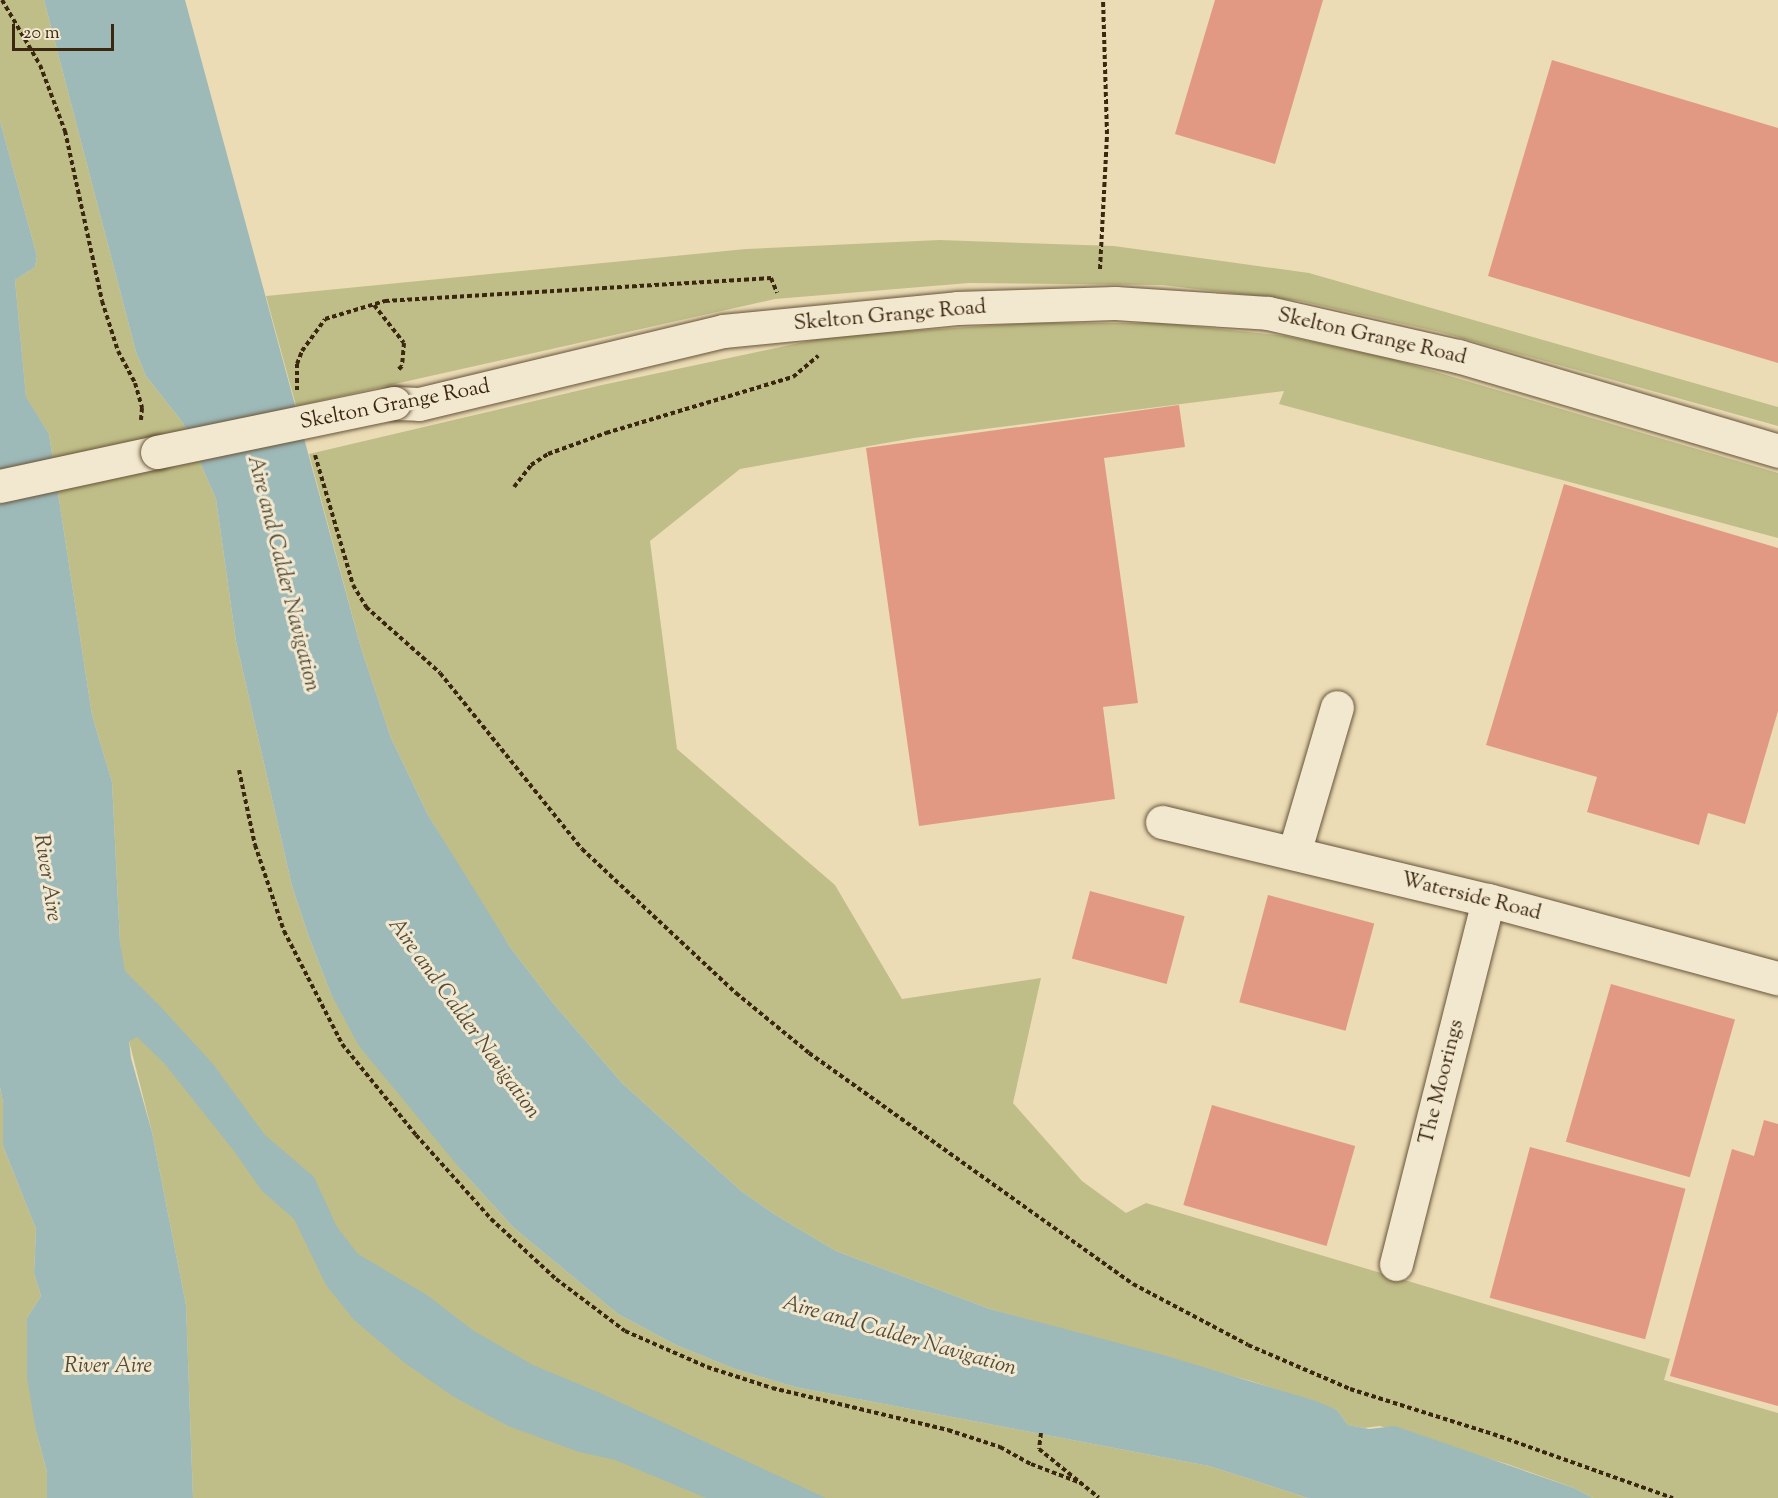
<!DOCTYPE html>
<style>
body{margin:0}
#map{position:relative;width:1778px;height:1498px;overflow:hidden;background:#ebdcb5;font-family:"Sorts Mill Goudy",serif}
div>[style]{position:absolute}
.green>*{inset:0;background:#c0be88}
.water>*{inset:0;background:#9db9b8}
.building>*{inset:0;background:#e29984;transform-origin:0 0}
.path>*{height:4px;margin-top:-2px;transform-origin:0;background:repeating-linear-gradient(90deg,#3b2710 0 4.5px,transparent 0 7.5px)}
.roads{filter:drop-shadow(0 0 2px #675439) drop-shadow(0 0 2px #675439)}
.minor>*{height:33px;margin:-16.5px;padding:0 16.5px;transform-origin:16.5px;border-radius:16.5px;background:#f2e8cf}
.bridges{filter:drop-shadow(0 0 2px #675439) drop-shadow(0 0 2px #675439)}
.minor-bridge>*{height:33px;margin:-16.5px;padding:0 16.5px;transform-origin:16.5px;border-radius:16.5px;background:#f2e8cf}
span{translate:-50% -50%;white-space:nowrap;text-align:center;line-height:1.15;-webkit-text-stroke:6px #f2e8cf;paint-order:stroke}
.street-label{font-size:21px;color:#3b2710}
.water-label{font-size:22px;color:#544c3a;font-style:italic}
.scale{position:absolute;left:12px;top:24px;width:102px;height:27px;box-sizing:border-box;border:3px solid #3b2710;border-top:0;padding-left:8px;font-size:18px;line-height:21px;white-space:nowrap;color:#3b2710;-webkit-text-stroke:4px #f2e8cf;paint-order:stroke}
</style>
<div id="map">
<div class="green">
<div style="clip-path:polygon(0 0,44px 0,136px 352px,146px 376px,183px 423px,216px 499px,236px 641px,292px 886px,309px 937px,331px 994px,462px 1171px,514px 1228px,618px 1314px,676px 1345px,735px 1369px,795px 1387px,1209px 1466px,1308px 1498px,193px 1498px,186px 1305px,152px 1132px,129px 1041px,120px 942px,112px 782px,92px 715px,49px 434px,26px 398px,15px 280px,35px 267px,37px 256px,0 121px)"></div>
<div style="clip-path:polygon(939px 240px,1114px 246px,1309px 273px,1778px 407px,1778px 426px,1440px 332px,1300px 301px,1162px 285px,969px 283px,775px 299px,296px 406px,266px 296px,746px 249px)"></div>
<div style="clip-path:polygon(1031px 323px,1163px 323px,1286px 336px,1392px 359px,1778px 473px,1778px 538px,1279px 404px,1284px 391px,914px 438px,740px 469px,650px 541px,677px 749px,835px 885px,902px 999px,1041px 978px,1013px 1103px,1082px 1181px,1126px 1213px,1146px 1203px,1670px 1359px,1664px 1380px,1778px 1413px,1778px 1498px,1593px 1498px,1574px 1488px,1507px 1464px,1380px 1426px,1364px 1428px,1348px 1425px,1337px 1410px,1251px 1381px,990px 1309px,836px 1251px,774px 1214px,740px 1190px,622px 1083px,553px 1003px,510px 947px,475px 893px,428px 815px,391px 738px,361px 648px,309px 454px,602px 385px,832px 336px)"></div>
<div style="clip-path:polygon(0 1087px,3px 1103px,3px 1146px,36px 1229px,34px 1273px,41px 1296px,27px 1318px,36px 1431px,47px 1472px,47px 1498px,0 1498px)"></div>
</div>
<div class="water">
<div style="clip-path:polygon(44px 0,185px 0,361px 648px,391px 738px,428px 815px,510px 947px,553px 1003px,622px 1083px,740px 1190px,774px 1214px,836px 1251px,990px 1309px,1160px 1354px,1316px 1401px,1337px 1410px,1348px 1425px,1369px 1429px,1395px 1426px,1574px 1488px,1593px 1498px,1308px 1498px,1209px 1466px,795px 1387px,735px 1369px,676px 1345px,618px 1314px,514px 1228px,462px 1171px,359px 1046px,331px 994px,309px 937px,292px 886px,236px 641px,216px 499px,183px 423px,146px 376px,136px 352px)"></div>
<div style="clip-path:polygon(0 121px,37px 256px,35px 267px,15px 280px,26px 397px,49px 434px,92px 715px,112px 782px,120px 942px,125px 971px,159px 1005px,213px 1064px,265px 1135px,314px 1177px,337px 1227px,358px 1254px,427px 1295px,474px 1331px,533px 1365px,598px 1392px,826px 1498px,706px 1498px,615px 1460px,579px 1452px,508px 1426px,454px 1397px,406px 1364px,354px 1320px,326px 1285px,294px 1219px,262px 1191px,234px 1151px,164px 1063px,137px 1037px,129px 1041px,131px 1058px,152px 1132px,186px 1305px,193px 1498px,47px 1498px,47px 1472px,36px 1431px,27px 1378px,27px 1318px,41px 1296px,34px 1273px,36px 1229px,3px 1146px,3px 1103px,0 1087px)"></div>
</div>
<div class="building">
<div style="clip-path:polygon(1215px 0,1323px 0,1275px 164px,1175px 134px)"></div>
<div style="clip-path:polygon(1552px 60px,1778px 128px,1778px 363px,1488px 276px)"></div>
<div style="clip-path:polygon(1179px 405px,1185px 447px,1104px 458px,1138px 703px,1103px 707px,1115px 799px,919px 826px,866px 448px)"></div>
<div style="clip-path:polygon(1564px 484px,1778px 548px,1778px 711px,1745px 824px,1708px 813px,1699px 845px,1587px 812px,1597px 777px,1486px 745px)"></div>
<div style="left:1090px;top:891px;width:98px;height:70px;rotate:15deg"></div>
<div style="left:1268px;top:895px;width:110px;height:111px;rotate:15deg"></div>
<div style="left:1611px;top:984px;width:129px;height:164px;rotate:16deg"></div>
<div style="left:1212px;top:1105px;width:149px;height:104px;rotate:16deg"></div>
<div style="clip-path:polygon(1764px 1120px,1778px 1124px,1778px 1406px,1670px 1376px,1732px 1149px,1754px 1156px)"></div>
<div style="left:1530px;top:1147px;width:161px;height:156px;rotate:15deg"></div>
</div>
<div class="path">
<div style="left:2px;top:0;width:75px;rotate:59.7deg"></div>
<div style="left:40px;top:65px;width:71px;rotate:69.3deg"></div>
<div style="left:65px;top:131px;width:174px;rotate:77.7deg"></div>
<div style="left:102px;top:301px;width:52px;rotate:72.3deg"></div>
<div style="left:118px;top:351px;width:36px;rotate:62deg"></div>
<div style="left:135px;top:383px;width:26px;rotate:74deg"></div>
<div style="left:142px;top:408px;width:12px;rotate:95deg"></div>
<div style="left:1100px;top:269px;width:135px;rotate:-87deg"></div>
<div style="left:1107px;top:134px;width:134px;rotate:-91.7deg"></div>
<div style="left:374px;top:305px;width:48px;rotate:51.7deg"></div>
<div style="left:404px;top:343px;width:23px;rotate:95deg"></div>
<div style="left:402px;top:366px;width:6px;rotate:135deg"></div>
<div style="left:297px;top:390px;width:26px;rotate:-90deg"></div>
<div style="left:297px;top:364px;width:14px;rotate:-69deg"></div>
<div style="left:302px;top:351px;width:39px;rotate:-54deg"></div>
<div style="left:325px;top:319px;width:63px;rotate:-16.7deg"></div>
<div style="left:385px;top:301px;width:387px;rotate:-3.4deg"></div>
<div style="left:771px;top:278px;width:16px;rotate:68deg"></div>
<div style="left:315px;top:455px;width:135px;rotate:73.7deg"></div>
<div style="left:353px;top:585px;width:26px;rotate:59deg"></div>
<div style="left:366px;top:607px;width:99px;rotate:41.7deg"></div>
<div style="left:440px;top:673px;width:226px;rotate:51.1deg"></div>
<div style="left:582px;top:849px;width:211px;rotate:43.1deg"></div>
<div style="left:736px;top:993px;width:94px;rotate:39.4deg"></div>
<div style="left:809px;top:1053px;width:398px;rotate:35.5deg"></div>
<div style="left:1133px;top:1284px;width:130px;rotate:27.9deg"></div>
<div style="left:1248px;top:1345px;width:111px;rotate:23.3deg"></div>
<div style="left:1350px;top:1389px;width:150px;rotate:17.5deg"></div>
<div style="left:1493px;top:1434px;width:191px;rotate:19.6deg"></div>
<div style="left:514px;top:487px;width:28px;rotate:-52deg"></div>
<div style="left:531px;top:465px;width:20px;rotate:-33deg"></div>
<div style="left:548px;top:454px;width:62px;rotate:-19.9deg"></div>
<div style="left:606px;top:433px;width:195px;rotate:-16.7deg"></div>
<div style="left:793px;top:377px;width:33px;rotate:-40deg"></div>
<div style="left:239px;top:770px;width:77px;rotate:78deg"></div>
<div style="left:255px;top:845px;width:91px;rotate:71.4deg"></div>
<div style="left:284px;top:931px;width:127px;rotate:62.8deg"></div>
<div style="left:342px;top:1044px;width:117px;rotate:50.9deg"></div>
<div style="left:416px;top:1135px;width:113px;rotate:48.2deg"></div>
<div style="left:491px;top:1219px;width:88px;rotate:42.7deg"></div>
<div style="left:556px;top:1279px;width:86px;rotate:37deg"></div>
<div style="left:625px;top:1331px;width:90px;rotate:23.7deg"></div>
<div style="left:707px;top:1367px;width:68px;rotate:17.9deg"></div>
<div style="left:772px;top:1388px;width:181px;rotate:13.4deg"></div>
<div style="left:948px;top:1430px;width:55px;rotate:18.1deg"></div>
<div style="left:1000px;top:1447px;width:35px;rotate:29deg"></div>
<div style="left:1031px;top:1464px;width:53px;rotate:20.8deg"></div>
<div style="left:1041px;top:1433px;width:16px;rotate:97deg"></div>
<div style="left:1039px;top:1449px;width:77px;rotate:39.2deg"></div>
</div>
<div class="roads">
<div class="minor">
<div style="left:394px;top:403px;width:25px;rotate:2deg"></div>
<div style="left:419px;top:404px;width:313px;rotate:-13.5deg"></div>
<div style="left:723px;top:331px;width:235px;rotate:-5.6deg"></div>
<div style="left:957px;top:308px;width:158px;rotate:-1.8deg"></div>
<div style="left:1115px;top:303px;width:153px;rotate:3.7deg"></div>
<div style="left:1268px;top:313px;width:195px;rotate:12.8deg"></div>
<div style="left:1458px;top:356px;width:334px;rotate:16.5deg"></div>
<div style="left:0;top:486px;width:161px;rotate:-12.2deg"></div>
<div style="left:1162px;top:822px;width:335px;rotate:13.5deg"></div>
<div style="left:1488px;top:900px;width:300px;rotate:15.1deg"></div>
<div style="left:1294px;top:853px;width:152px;rotate:-73.6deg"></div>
<div style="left:1396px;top:1264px;width:375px;rotate:-75.8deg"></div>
</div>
</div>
<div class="bridges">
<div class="minor-bridge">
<div style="left:157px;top:452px;width:242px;rotate:-11.7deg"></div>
</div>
</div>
<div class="street-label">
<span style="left:890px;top:316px;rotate:-5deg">Skelton Grange Road</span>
<span style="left:1372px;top:337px;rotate:13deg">Skelton Grange Road</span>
<span style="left:395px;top:405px;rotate:-11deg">Skelton Grange Road</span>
<span style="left:1471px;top:897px;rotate:14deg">Waterside Road</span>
<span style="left:1442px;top:1082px;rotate:-76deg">The Moorings</span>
</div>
<div class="water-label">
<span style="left:282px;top:574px;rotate:76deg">Aire and Calder Navigation</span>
<span style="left:46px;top:878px;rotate:81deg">River Aire</span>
<span style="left:463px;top:1019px;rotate:54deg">Aire and Calder Navigation</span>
<span style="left:899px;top:1337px;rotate:16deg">Aire and Calder Navigation</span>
<span style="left:108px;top:1368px">River Aire</span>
</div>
<div class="scale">20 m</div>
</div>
